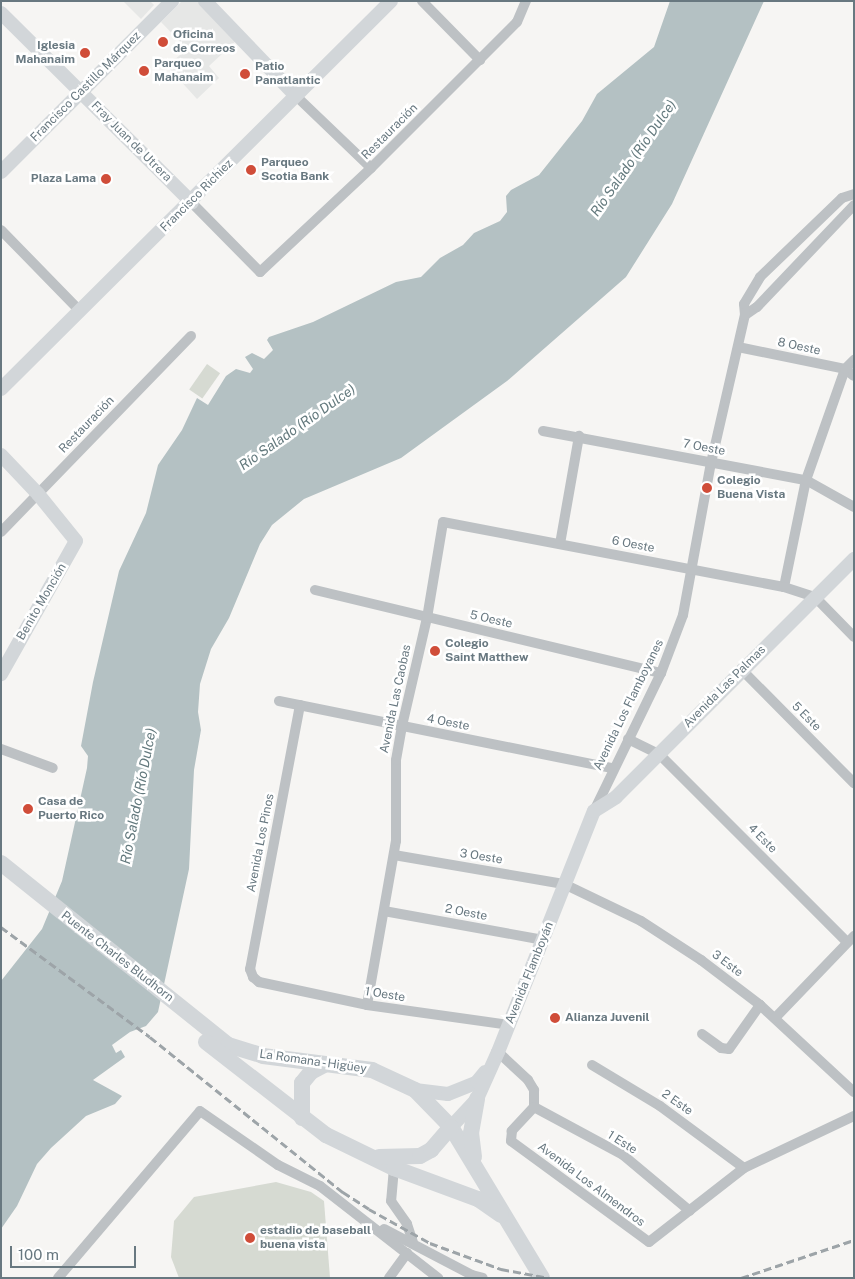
<!DOCTYPE html>
<meta charset="utf-8">
<style>
body{margin:0}
#map{position:relative;width:855px;height:1279px;overflow:hidden;background:#f6f5f3;font-family:"Public Sans",sans-serif}
div>[style]{position:absolute}
.built>*{inset:0;background:#e6e7e6}
.green>*{inset:0;background:#d6dad2;transform-origin:0 0}
.water>*{inset:0;background:#b4c1c3}
.street>*{height:10px;margin:-5px;padding:0 5px;transform-origin:5px;border-radius:5px;background:#bdc1c4}
.secondary>*{height:14px;margin:-7px;padding:0 7px;transform-origin:7px;border-radius:7px;background:#d2d6d9}
.primary>*{height:16px;margin:-8px;padding:0 8px;transform-origin:8px;border-radius:8px;background:#d2d6d9}
.rail>*{height:2.5px;margin-top:-1.25px;transform-origin:0;background:repeating-linear-gradient(90deg,#9da4a8 0 8px,transparent 0 12px)}
.dots>*{width:14px;height:14px;translate:-50% -50%;box-sizing:border-box;border:2px solid #fff;border-radius:50%}
span{translate:-50% -50%;white-space:nowrap;text-align:center;line-height:1.15;-webkit-text-stroke:5px #fff;paint-order:stroke}
.poi-label{font-size:12px;color:#687880;font-weight:700}
.left{translate:0 -50%;text-align:left}
.right{translate:-100% -50%;text-align:right}
.street-label{font-size:12px;color:#687880}
.water-label{font-size:14px;color:#63797d;font-style:italic}
.frame{position:absolute;inset:0;border:2px solid #687880;pointer-events:none}
.scale{position:absolute;left:10px;top:1246px;width:126px;height:22px;box-sizing:border-box;border:2px solid #687880;border-top:0;padding-left:6px;font-size:15px;line-height:18px;white-space:nowrap;color:#687880;-webkit-text-stroke:4px #fff;paint-order:stroke}
</style>
<div id="map">
<div class="built">
<div style="clip-path:polygon(123px 1px,150px 1px,154px 5px,141px 19px)"></div>
<div style="clip-path:polygon(182px 1px,200px 1px,237px 40px,209px 66px,219px 78px,197px 99px,167px 66px,187px 49px,161px 22px)"></div>
</div>
<div class="green">
<div style="left:207px;top:364px;width:16px;height:31px;rotate:35deg"></div>
<div style="clip-path:polygon(276px 1182px,311px 1192px,324px 1201px,330px 1278px,179px 1278px,171px 1257px,174px 1221px,194px 1197px)"></div>
</div>
<div class="water">
<div style="clip-path:polygon(670px 1px,764px 1px,672px 204px,626px 277px,507px 381px,401px 458px,304px 499px,272px 525px,260px 544px,229px 618px,211px 649px,200px 684px,198px 712px,201px 730px,194px 770px,189px 869px,158px 1012px,146px 1026px,130px 1032px,112px 1045px,116px 1053px,121px 1050px,125px 1057px,93px 1080px,122px 1096px,115px 1104px,86px 1116px,51px 1148px,37px 1164px,17px 1206px,1px 1229px,1px 981px,42px 929px,62px 881px,87px 768px,88px 756px,81px 746px,93px 682px,119px 571px,146px 513px,158px 465px,182px 430px,197px 398px,208px 405px,226px 376px,236px 369px,250px 373px,253px 369px,245px 357px,252px 353px,264px 359px,273px 350px,267px 340px,269px 337px,313px 322px,396px 282px,421px 277px,440px 258px,463px 245px,474px 233px,500px 221px,507px 212px,506px 196px,511px 190px,539px 175px,582px 121px,597px 94px,654px 47px)"></div>
</div>
<div class="street">
<div style="left:422px;top:1px;width:83px;rotate:45.5deg"></div>
<div style="left:295px;top:95px;width:105px;rotate:43.8deg"></div>
<div style="left:192px;top:203px;width:97px;rotate:45.4deg"></div>
<div style="left:260px;top:272px;width:152px;rotate:-43.1deg"></div>
<div style="left:371px;top:168px;width:206px;rotate:-45deg"></div>
<div style="left:517px;top:22px;width:23px;rotate:-67deg"></div>
<div style="left:1px;top:230px;width:112px;rotate:45.7deg"></div>
<div style="left:745px;top:315px;width:14px;rotate:-34deg"></div>
<div style="left:757px;top:307px;width:141px;rotate:-46.4deg"></div>
<div style="left:738px;top:347px;width:109px;rotate:11.6deg"></div>
<div style="left:845px;top:369px;width:11px;rotate:38deg"></div>
<div style="left:543px;top:431px;width:268px;rotate:10.6deg"></div>
<div style="left:806px;top:480px;width:55px;rotate:29.4deg"></div>
<div style="left:1px;top:532px;width:273px;rotate:-45.9deg"></div>
<div style="left:560px;top:544px;width:110px;rotate:-80deg"></div>
<div style="left:784px;top:587px;width:109px;rotate:-78.4deg"></div>
<div style="left:806px;top:480px;width:118px;rotate:-70.6deg"></div>
<div style="left:845px;top:369px;width:13px;rotate:-45deg"></div>
<div style="left:315px;top:590px;width:356px;rotate:13.5deg"></div>
<div style="left:741px;top:669px;width:161px;rotate:45.3deg"></div>
<div style="left:279px;top:701px;width:340px;rotate:11.4deg"></div>
<div style="left:300px;top:705px;width:269px;rotate:100.7deg"></div>
<div style="left:250px;top:969px;width:9px;rotate:69deg"></div>
<div style="left:253px;top:977px;width:8px;rotate:40deg"></div>
<div style="left:259px;top:982px;width:110px;rotate:12deg"></div>
<div style="left:367px;top:1005px;width:143px;rotate:8deg"></div>
<div style="left:628px;top:739px;width:34px;rotate:26deg"></div>
<div style="left:659px;top:754px;width:266px;rotate:45deg"></div>
<div style="left:1px;top:749px;width:55px;rotate:20.1deg"></div>
<div style="left:594px;top:811px;width:153px;rotate:-64.1deg"></div>
<div style="left:661px;top:673px;width:62px;rotate:-69.2deg"></div>
<div style="left:683px;top:615px;width:155px;rotate:-79.6deg"></div>
<div style="left:711px;top:463px;width:152px;rotate:-77.1deg"></div>
<div style="left:745px;top:315px;width:11px;rotate:-95deg"></div>
<div style="left:744px;top:304px;width:31px;rotate:-59deg"></div>
<div style="left:760px;top:277px;width:114px;rotate:-43.9deg"></div>
<div style="left:842px;top:198px;width:13px;rotate:-18deg"></div>
<div style="left:394px;top:855px;width:172px;rotate:9.7deg"></div>
<div style="left:564px;top:884px;width:85px;rotate:25.7deg"></div>
<div style="left:641px;top:921px;width:72px;rotate:33deg"></div>
<div style="left:701px;top:960px;width:74px;rotate:37.3deg"></div>
<div style="left:760px;top:1005px;width:128px;rotate:42.8deg"></div>
<div style="left:384px;top:911px;width:162px;rotate:10.3deg"></div>
<div style="left:367px;top:1005px;width:167px;rotate:-80deg"></div>
<div style="left:396px;top:841px;width:81px;rotate:-90deg"></div>
<div style="left:396px;top:760px;width:35px;rotate:-80deg"></div>
<div style="left:402px;top:726px;width:111px;rotate:-77deg"></div>
<div style="left:427px;top:618px;width:97px;rotate:-80.5deg"></div>
<div style="left:443px;top:522px;width:347px;rotate:10.8deg"></div>
<div style="left:784px;top:587px;width:33px;rotate:18deg"></div>
<div style="left:815px;top:597px;width:56px;rotate:45.7deg"></div>
<div style="left:775px;top:1018px;width:114px;rotate:-46.1deg"></div>
<div style="left:702px;top:1034px;width:24px;rotate:36deg"></div>
<div style="left:721px;top:1048px;width:8px;rotate:7deg"></div>
<div style="left:729px;top:1049px;width:54px;rotate:-54.8deg"></div>
<div style="left:498px;top:1052px;width:41px;rotate:43deg"></div>
<div style="left:528px;top:1080px;width:12px;rotate:59deg"></div>
<div style="left:534px;top:1090px;width:17px;rotate:90deg"></div>
<div style="left:534px;top:1107px;width:33px;rotate:133deg"></div>
<div style="left:512px;top:1131px;width:10px;rotate:96deg"></div>
<div style="left:511px;top:1141px;width:171px;rotate:36.2deg"></div>
<div style="left:649px;top:1242px;width:120px;rotate:-37.9deg"></div>
<div style="left:744px;top:1168px;width:122px;rotate:-25.3deg"></div>
<div style="left:592px;top:1065px;width:79px;rotate:31.1deg"></div>
<div style="left:660px;top:1106px;width:104px;rotate:36.4deg"></div>
<div style="left:534px;top:1107px;width:101px;rotate:28.3deg"></div>
<div style="left:623px;top:1155px;width:87px;rotate:39.9deg"></div>
<div style="left:394px;top:1168px;width:33px;rotate:95deg"></div>
<div style="left:391px;top:1201px;width:28px;rotate:55deg"></div>
<div style="left:407px;top:1224px;width:19px;rotate:72deg"></div>
<div style="left:384px;top:1229px;width:99px;rotate:27.6deg"></div>
<div style="left:472px;top:1275px;width:11px;rotate:15deg"></div>
<div style="left:58px;top:1278px;width:219px;rotate:-49.6deg"></div>
<div style="left:200px;top:1111px;width:95px;rotate:34.7deg"></div>
<div style="left:278px;top:1165px;width:47px;rotate:26.6deg"></div>
<div style="left:320px;top:1186px;width:150px;rotate:37.9deg"></div>
<div style="left:389px;top:1278px;width:31px;rotate:-54deg"></div>
</div>
<div class="secondary">
<div style="left:205px;top:1px;width:130px;rotate:46.2deg"></div>
<div style="left:1px;top:13px;width:269px;rotate:44.8deg"></div>
<div style="left:1px;top:172px;width:242px;rotate:-45deg"></div>
<div style="left:1px;top:389px;width:550px;rotate:-44.85deg"></div>
<div style="left:1px;top:455px;width:54px;rotate:46.5deg"></div>
<div style="left:38px;top:494px;width:60px;rotate:51deg"></div>
<div style="left:76px;top:541px;width:153px;rotate:119.4deg"></div>
<div style="left:415px;top:1090px;width:33px;rotate:7deg"></div>
<div style="left:448px;top:1094px;width:31px;rotate:-22deg"></div>
<div style="left:477px;top:1082px;width:13px;rotate:-51deg"></div>
<div style="left:451px;top:1127px;width:38px;rotate:-47deg"></div>
<div style="left:477px;top:1099px;width:51px;rotate:-65.9deg"></div>
<div style="left:498px;top:1052px;width:259px;rotate:-68.3deg"></div>
<div style="left:594px;top:811px;width:26px;rotate:-32deg"></div>
<div style="left:616px;top:797px;width:337px;rotate:-45deg"></div>
</div>
<div class="primary">
<div style="left:1px;top:863px;width:291px;rotate:38.7deg"></div>
<div style="left:228px;top:1045px;width:37px;rotate:17deg"></div>
<div style="left:263px;top:1056px;width:110px;rotate:7.3deg"></div>
<div style="left:372px;top:1070px;width:47px;rotate:24.9deg"></div>
<div style="left:415px;top:1090px;width:52px;rotate:45.8deg"></div>
<div style="left:451px;top:1127px;width:176px;rotate:58.9deg"></div>
<div style="left:206px;top:1042px;width:152px;rotate:37.8deg"></div>
<div style="left:326px;top:1135px;width:76px;rotate:25.9deg"></div>
<div style="left:394px;top:1168px;width:90px;rotate:20.3deg"></div>
<div style="left:478px;top:1199px;width:28px;rotate:35deg"></div>
<div style="left:302px;top:1118px;width:35px;rotate:-90deg"></div>
<div style="left:302px;top:1083px;width:14px;rotate:-51deg"></div>
<div style="left:311px;top:1072px;width:17px;rotate:-28deg"></div>
<div style="left:379px;top:1157px;width:41px;rotate:-1.4deg"></div>
<div style="left:420px;top:1156px;width:13px;rotate:-29deg"></div>
<div style="left:431px;top:1150px;width:30px;rotate:-49deg"></div>
<div style="left:474px;top:1157px;width:24px;rotate:-97deg"></div>
<div style="left:471px;top:1133px;width:35px;rotate:-80deg"></div>
</div>
<div class="rail">
<div style="left:1px;top:927px;width:185px;rotate:36.4deg"></div>
<div style="left:150px;top:1037px;width:248px;rotate:38.8deg"></div>
<div style="left:343px;top:1192px;width:31px;rotate:33deg"></div>
<div style="left:369px;top:1209px;width:70px;rotate:29.1deg"></div>
<div style="left:430px;top:1243px;width:76px;rotate:20.1deg"></div>
<div style="left:501px;top:1269px;width:49px;rotate:10.6deg"></div>
<div style="left:741px;top:1278px;width:119px;rotate:-18.6deg"></div>
</div>
<div class="dots">
<div style="left:163px;top:42px;background:#d04d39"></div>
<div style="left:85px;top:53px;background:#d04d39"></div>
<div style="left:144px;top:71px;background:#d04d39"></div>
<div style="left:245px;top:74px;background:#d04d39"></div>
<div style="left:251px;top:170px;background:#d04d39"></div>
<div style="left:106px;top:179px;background:#d04d39"></div>
<div style="left:707px;top:488px;background:#d04d39"></div>
<div style="left:435px;top:651px;background:#d04d39"></div>
<div style="left:28px;top:809px;background:#d04d39"></div>
<div style="left:555px;top:1018px;background:#d04d39"></div>
<div style="left:250px;top:1238px;background:#d04d39"></div>
</div>
<div class="poi-label">
<span class="left" style="left:173px;top:42px">Oficina<br>de Correos</span>
<span class="right" style="left:75px;top:53px">Iglesia<br>Mahanaim</span>
<span class="left" style="left:154px;top:71px">Parqueo<br>Mahanaim</span>
<span class="left" style="left:255px;top:74px">Patio<br>Panatlantic</span>
<span class="left" style="left:261px;top:170px">Parqueo<br>Scotia Bank</span>
<span class="right" style="left:96px;top:179px">Plaza Lama</span>
<span class="left" style="left:717px;top:488px">Colegio<br>Buena Vista</span>
<span class="left" style="left:445px;top:651px">Colegio<br>Saint Matthew</span>
<span class="left" style="left:38px;top:809px">Casa de<br>Puerto Rico</span>
<span class="left" style="left:565px;top:1018px">Alianza Juvenil</span>
<span class="left" style="left:260px;top:1238px">estadio de baseball<br>buena vista</span>
</div>
<div class="street-label">
<span style="left:86px;top:87px;rotate:-45deg">Francisco Castillo Márquez</span>
<span style="left:390px;top:132px;rotate:-45deg">Restauración</span>
<span style="left:131px;top:142px;rotate:45deg">Fray Juan de Utrera</span>
<span style="left:197px;top:196px;rotate:-45deg">Francisco Richiez</span>
<span style="left:799px;top:347px;rotate:12deg">8 Oeste</span>
<span style="left:87px;top:425px;rotate:-46deg">Restauración</span>
<span style="left:704px;top:448px;rotate:11deg">7 Oeste</span>
<span style="left:633px;top:545px;rotate:11deg">6 Oeste</span>
<span style="left:42px;top:602px;rotate:-60deg">Benito Monción</span>
<span style="left:491px;top:620px;rotate:13deg">5 Oeste</span>
<span style="left:725px;top:687px;rotate:-45deg">Avenida Las Palmas</span>
<span style="left:396px;top:699px;rotate:-78deg">Avenida Las Caobas</span>
<span style="left:629px;top:705px;rotate:-64deg">Avenida Los Flamboyanes</span>
<span style="left:806px;top:717px;rotate:45deg">5 Este</span>
<span style="left:448px;top:723px;rotate:11deg">4 Oeste</span>
<span style="left:762px;top:839px;rotate:45deg">4 Este</span>
<span style="left:261px;top:843px;rotate:-79deg">Avenida Los Pinos</span>
<span style="left:481px;top:857px;rotate:9deg">3 Oeste</span>
<span style="left:466px;top:913px;rotate:11deg">2 Oeste</span>
<span style="left:117px;top:957px;rotate:38deg">Puente Charles Bludhorn</span>
<span style="left:727px;top:964px;rotate:37deg">3 Este</span>
<span style="left:530px;top:973px;rotate:-68deg">Avenida Flamboyán</span>
<span style="left:385px;top:995px;rotate:9deg">1 Oeste</span>
<span style="left:313px;top:1062px;rotate:8deg">La Romana - Higüey</span>
<span style="left:677px;top:1103px;rotate:35deg">2 Este</span>
<span style="left:622px;top:1143px;rotate:32deg">1 Este</span>
<span style="left:591px;top:1185px;rotate:37deg">Avenida Los Almendros</span>
</div>
<div class="water-label">
<span style="left:633px;top:158px;rotate:-55deg">Río Salado (Río Dulce)</span>
<span style="left:297px;top:427px;rotate:-35deg">Río Salado (Río Dulce)</span>
<span style="left:138px;top:796px;rotate:-79deg">Río Salado (Río Dulce)</span>
</div>
<div class="frame"></div>
<div class="scale">100 m</div>
</div>
